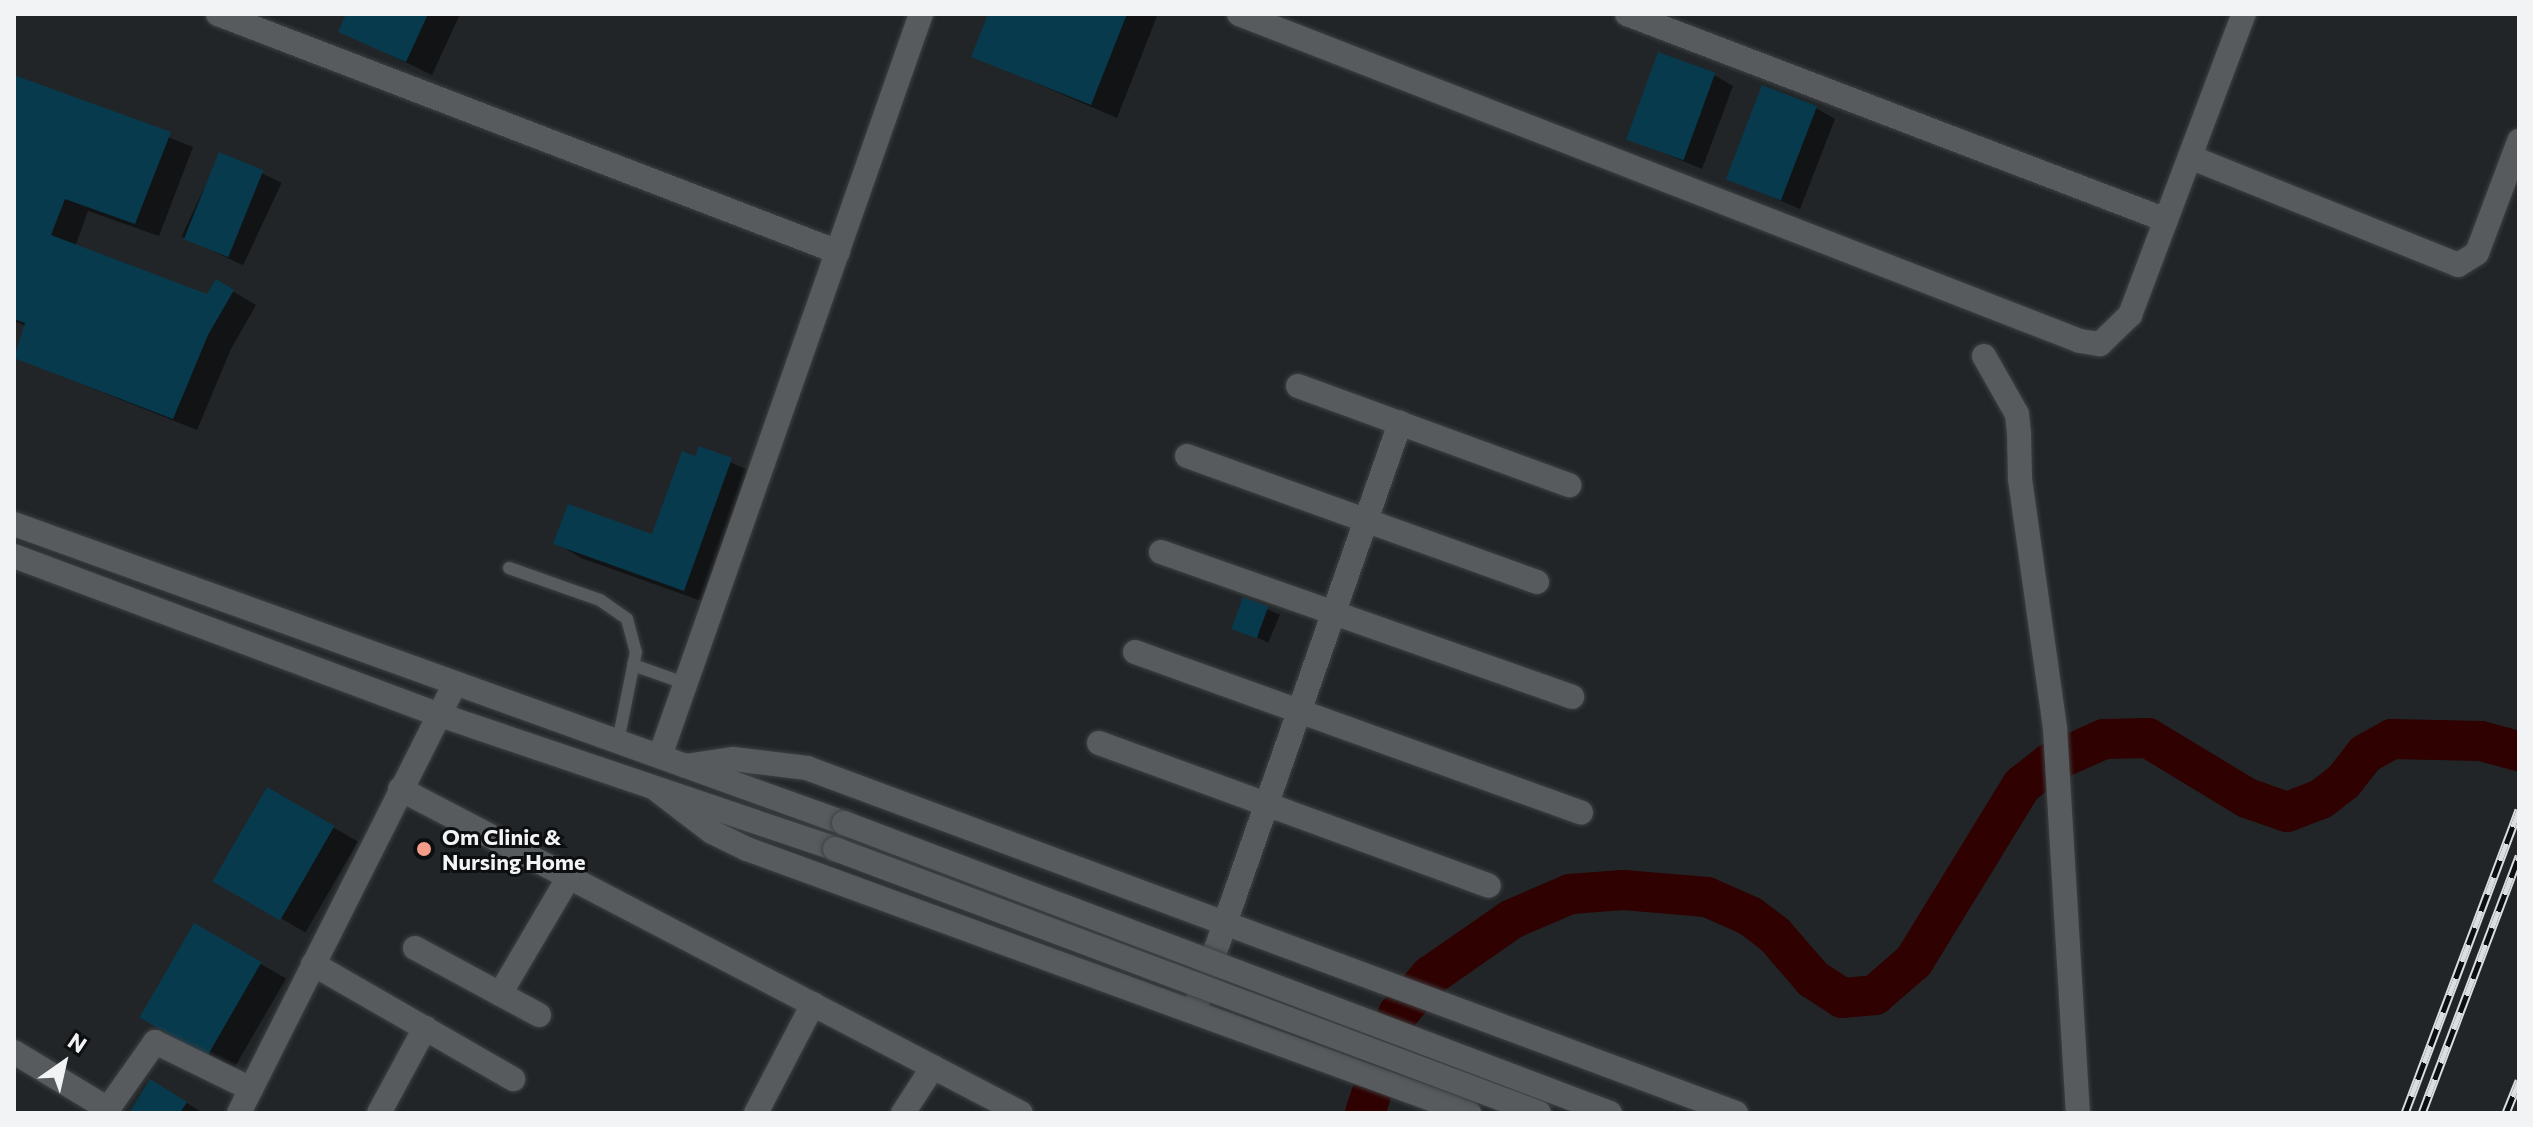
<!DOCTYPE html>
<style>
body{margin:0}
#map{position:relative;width:2533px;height:1127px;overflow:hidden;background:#212527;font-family:Commissioner,sans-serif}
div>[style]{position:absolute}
.shadow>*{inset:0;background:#0007;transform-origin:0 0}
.river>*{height:40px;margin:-20px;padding:0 20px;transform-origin:20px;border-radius:20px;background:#2f0100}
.building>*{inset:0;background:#083a4e;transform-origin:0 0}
.roads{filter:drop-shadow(0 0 2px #3e4042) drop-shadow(0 0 2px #3e4042)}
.lane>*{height:12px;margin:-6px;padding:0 6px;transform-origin:6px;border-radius:6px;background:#575b5d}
.street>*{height:24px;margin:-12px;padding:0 12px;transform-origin:12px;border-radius:12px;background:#575b5d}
.secondary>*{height:24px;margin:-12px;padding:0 12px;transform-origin:12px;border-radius:12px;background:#575b5d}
.rail>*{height:9px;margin-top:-4.5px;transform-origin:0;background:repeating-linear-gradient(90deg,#0c0e0f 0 18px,#dbdee0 0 36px);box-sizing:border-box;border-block:2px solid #dbdee0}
.bridges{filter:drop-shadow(0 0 2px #3e4042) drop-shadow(0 0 2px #3e4042)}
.secondary-bridge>*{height:24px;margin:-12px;padding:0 12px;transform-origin:12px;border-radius:12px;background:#575b5d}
.dots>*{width:22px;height:22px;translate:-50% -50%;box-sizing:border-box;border:4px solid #0c0e0f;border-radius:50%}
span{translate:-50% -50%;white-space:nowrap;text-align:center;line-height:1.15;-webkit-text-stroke:6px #0c0e0f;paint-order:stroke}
.poi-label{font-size:22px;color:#f1f3f5;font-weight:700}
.left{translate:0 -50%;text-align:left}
.frame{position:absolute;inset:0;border:16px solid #f1f3f5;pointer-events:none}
.north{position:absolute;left:24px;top:1023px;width:80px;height:80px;-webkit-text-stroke:6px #0c0e0f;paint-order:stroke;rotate:34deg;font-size:22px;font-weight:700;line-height:32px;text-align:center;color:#f1f3f5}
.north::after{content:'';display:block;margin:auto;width:28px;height:36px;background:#f1f3f5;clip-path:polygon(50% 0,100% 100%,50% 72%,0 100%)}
</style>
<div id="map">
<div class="shadow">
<div style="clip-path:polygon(349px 14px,460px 14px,432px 75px,341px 31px)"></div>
<div style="clip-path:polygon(990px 14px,1154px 14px,1157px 16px,1117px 118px,973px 56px)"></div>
<div style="clip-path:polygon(1714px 75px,1733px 86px,1702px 169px,1628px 138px)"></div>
<div style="clip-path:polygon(14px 76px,193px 147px,159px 236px,88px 211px,75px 247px,207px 296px,217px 282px,256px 305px,231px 349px,197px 430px,14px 357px,26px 326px,14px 321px)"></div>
<div style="clip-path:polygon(1816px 108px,1835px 119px,1800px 209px,1728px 178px)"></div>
<div style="left:220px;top:154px;width:68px;height:91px;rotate:25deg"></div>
<div style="clip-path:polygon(700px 449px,757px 474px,710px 604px,581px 558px,556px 543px,653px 536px)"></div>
<div style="left:1245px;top:600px;width:38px;height:30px;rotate:23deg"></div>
<div style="left:267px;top:789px;width:105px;height:105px;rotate:30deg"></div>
<div style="left:195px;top:926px;width:105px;height:105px;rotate:30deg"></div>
<div style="clip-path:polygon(170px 1093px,203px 1113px,132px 1113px)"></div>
</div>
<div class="river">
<div style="left:1365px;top:1113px;width:104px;rotate:-71.6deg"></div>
<div style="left:1398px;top:1014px;width:50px;rotate:-49.9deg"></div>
<div style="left:1430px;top:976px;width:100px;rotate:-34.8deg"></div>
<div style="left:1512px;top:919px;width:63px;rotate:-23.3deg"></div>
<div style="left:1570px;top:894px;width:53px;rotate:-4.3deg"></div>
<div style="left:1623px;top:890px;width:84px;rotate:4.8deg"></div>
<div style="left:1707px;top:897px;width:47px;rotate:23.8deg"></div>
<div style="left:1750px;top:916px;width:31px;rotate:37deg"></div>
<div style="left:1775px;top:935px;width:58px;rotate:49.2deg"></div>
<div style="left:1813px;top:979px;width:35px;rotate:33deg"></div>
<div style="left:1842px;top:998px;width:33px;rotate:-5deg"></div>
<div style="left:1875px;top:995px;width:52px;rotate:-41.1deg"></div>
<div style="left:1914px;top:961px;width:206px;rotate:-58.5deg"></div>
<div style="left:2022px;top:785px;width:36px;rotate:-38deg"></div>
<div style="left:2050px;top:763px;width:59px;rotate:-24deg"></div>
<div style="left:2104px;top:739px;width:44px;rotate:-1.3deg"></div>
<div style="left:2148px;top:738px;width:116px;rotate:31.2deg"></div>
<div style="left:2247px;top:798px;width:42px;rotate:19.3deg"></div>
<div style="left:2287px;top:812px;width:36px;rotate:-21deg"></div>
<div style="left:2321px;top:799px;width:29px;rotate:-38deg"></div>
<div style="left:2344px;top:781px;width:34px;rotate:-52deg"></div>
<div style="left:2365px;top:754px;width:31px;rotate:-29deg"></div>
<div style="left:2392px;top:739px;width:89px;rotate:1.3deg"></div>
<div style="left:2481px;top:741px;width:39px;rotate:15deg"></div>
</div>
<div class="building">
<div style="clip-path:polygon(346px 14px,428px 14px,406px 62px,338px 32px)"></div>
<div style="clip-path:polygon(988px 14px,1127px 14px,1091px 105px,971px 57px)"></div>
<div style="left:1658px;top:52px;width:61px;height:93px;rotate:20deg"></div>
<div style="clip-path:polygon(14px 75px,171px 132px,135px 224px,65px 199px,51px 235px,207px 294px,216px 279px,234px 290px,208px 335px,173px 419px,14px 358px,25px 323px,14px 319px)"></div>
<div style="left:1762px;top:85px;width:59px;height:101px;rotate:21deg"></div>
<div style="left:219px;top:152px;width:48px;height:94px;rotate:22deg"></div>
<div style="clip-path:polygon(699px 446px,732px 458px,684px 591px,553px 544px,568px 504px,652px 534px,682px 451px,695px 456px)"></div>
<div style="left:1243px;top:597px;width:27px;height:34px;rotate:20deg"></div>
<div style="left:267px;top:787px;width:78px;height:109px;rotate:30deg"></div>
<div style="left:194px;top:923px;width:78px;height:109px;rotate:30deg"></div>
<div style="clip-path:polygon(150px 1079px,187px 1102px,180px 1113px,129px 1113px)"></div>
</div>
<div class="roads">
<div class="lane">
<div style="left:509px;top:568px;width:96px;rotate:19.4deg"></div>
<div style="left:600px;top:600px;width:33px;rotate:35deg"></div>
<div style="left:627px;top:619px;width:34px;rotate:75deg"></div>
<div style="left:636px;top:652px;width:91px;rotate:101.4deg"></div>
<div style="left:633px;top:665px;width:57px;rotate:19.4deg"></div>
</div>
<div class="street">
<div style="left:218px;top:14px;width:664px;rotate:21deg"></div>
<div style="left:1239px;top:14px;width:902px;rotate:21.25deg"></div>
<div style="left:2080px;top:341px;width:20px;rotate:9deg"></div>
<div style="left:2100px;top:344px;width:42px;rotate:-44deg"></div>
<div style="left:2130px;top:315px;width:322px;rotate:-69.3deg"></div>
<div style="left:1627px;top:14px;width:577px;rotate:20.92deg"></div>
<div style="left:2190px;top:157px;width:289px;rotate:21.9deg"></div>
<div style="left:2458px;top:265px;width:22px;rotate:-32deg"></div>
<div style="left:2477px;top:253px;width:120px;rotate:-69.4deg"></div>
<div style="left:1984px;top:356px;width:67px;rotate:60.4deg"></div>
<div style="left:2017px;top:414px;width:20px;rotate:84deg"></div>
<div style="left:2019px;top:434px;width:45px;rotate:88.7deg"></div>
<div style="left:2020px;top:479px;width:251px;rotate:82deg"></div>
<div style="left:2055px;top:728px;width:386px;rotate:86.6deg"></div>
<div style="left:1298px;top:386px;width:289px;rotate:20.1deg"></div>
<div style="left:1187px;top:456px;width:372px;rotate:19.8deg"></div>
<div style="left:1161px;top:552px;width:436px;rotate:19.4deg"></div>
<div style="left:1135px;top:652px;width:474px;rotate:19.8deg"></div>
<div style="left:1099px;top:743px;width:415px;rotate:20.1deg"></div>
<div style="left:660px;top:756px;width:787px;rotate:-70.62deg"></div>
<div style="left:685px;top:766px;width:49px;rotate:-8.3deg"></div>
<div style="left:733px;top:759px;width:75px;rotate:6.9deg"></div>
<div style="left:807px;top:768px;width:991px;rotate:20.37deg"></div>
<div style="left:400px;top:789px;width:700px;rotate:27.55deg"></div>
<div style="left:657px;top:790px;width:69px;rotate:37.4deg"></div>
<div style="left:712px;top:832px;width:39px;rotate:26deg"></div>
<div style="left:747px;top:849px;width:769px;rotate:20.08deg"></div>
<div style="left:415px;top:948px;width:141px;rotate:28.4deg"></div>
<div style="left:313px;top:964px;width:231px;rotate:29.9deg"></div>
<div style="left:500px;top:994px;width:136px;rotate:-59.5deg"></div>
<div style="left:1196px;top:1006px;width:618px;rotate:-70.71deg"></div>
<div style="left:14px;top:1052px;width:110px;rotate:31.2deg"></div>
<div style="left:105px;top:1113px;width:87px;rotate:-54.8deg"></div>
<div style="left:155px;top:1042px;width:107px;rotate:26.1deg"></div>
<div style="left:379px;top:1113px;width:97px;rotate:-61.6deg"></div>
<div style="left:756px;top:1113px;width:123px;rotate:-62.4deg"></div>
<div style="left:903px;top:1113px;width:55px;rotate:-56.9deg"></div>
</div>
<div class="secondary">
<div style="left:14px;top:524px;width:882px;rotate:19.81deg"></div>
<div style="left:14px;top:556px;width:455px;rotate:20.5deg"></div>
<div style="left:440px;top:715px;width:417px;rotate:18.7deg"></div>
<div style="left:239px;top:1113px;width:481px;rotate:-63.3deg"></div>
</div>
</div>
<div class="rail">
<div style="left:2405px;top:1113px;width:324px;rotate:-69.4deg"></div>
<div style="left:2422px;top:1113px;width:275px;rotate:-69.3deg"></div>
<div style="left:2506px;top:1113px;width:35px;rotate:-68deg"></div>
</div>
<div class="bridges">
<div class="secondary-bridge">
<div style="left:844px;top:823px;width:819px;rotate:20.74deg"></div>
<div style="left:835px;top:849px;width:752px;rotate:20.56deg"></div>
</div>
</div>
<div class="dots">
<div style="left:424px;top:849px;background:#f49e8a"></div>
</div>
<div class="poi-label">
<span class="left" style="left:442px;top:849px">Om Clinic &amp;<br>Nursing Home</span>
</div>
<div class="frame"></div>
<div class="north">N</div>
</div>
